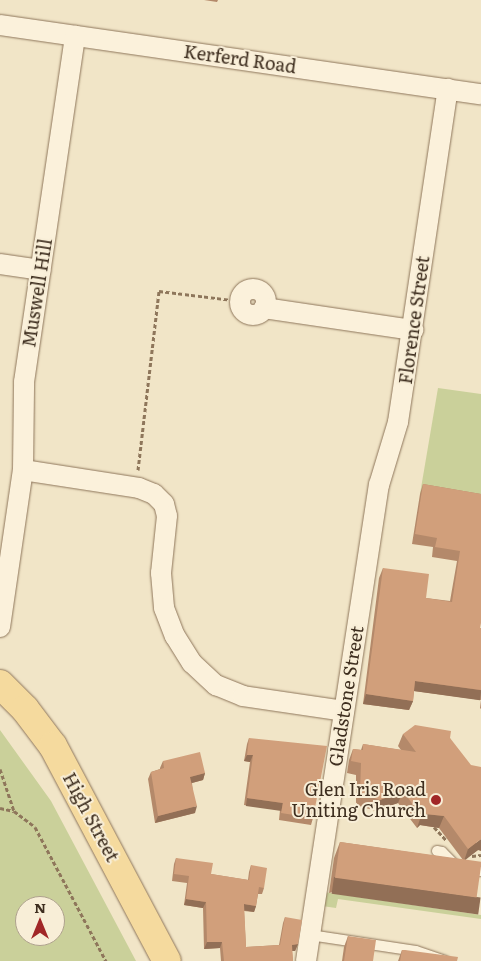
<!DOCTYPE html>
<style>
body{margin:0}
#map{position:relative;width:481px;height:961px;overflow:hidden;background:#f1e5c7;font-family:Literata,serif}
div>[style]{position:absolute}
.green>*{inset:0;background:#cad09a}
.path>*{height:3px;margin-top:-1.5px;transform-origin:0;background:repeating-linear-gradient(90deg,#8e765b 0 4px,transparent 0 6.5px)}
.roads{filter:drop-shadow(0 0 1px #8e765b) drop-shadow(0 0 1px #8e765b)}
.service>*{height:10px;margin:-5px;padding:0 5px;transform-origin:5px;border-radius:5px;background:#fbf1db}
.minor>*{height:20px;margin:-10px;padding:0 10px;transform-origin:10px;border-radius:10px;background:#fbf1db}
.minor>.ring{margin:-10px;padding:0;box-sizing:content-box;background:none;border:20px solid #fbf1db;border-radius:50%}
.primary>*{height:28px;margin:-14px;padding:0 14px;transform-origin:14px;border-radius:14px;background:#f5da9e}
.wall>*{inset:0;background:#b4896a}
.shaded-wall>*{inset:0;background:#926f56;transform-origin:0 0}
.building>*{inset:0;background:#d19f7b;transform-origin:0 0}
.dots>*{width:14px;height:14px;translate:-50% -50%;box-sizing:border-box;border:2px solid #f8eed7;border-radius:50%}
span{translate:-50% -50%;white-space:nowrap;text-align:center;line-height:1.15;-webkit-text-stroke:4px #f8eed7;paint-order:stroke}
.street-label{font-size:18px;color:#3e2e1f}
.poi-label{font-size:18px;color:#3e2e1f}
.right{translate:-100% -50%;text-align:right}
.north{position:absolute;left:15px;top:896px;width:50px;height:50px;box-sizing:border-box;background:#f8eed7;border:1px solid #aea18d;border-radius:50%;rotate:0deg;font-size:14px;font-weight:700;line-height:20px;text-align:center;color:#3e2e1f}
.north::after{content:'';display:block;margin:auto;width:18px;height:22px;background:#a12727;clip-path:polygon(50% 0,100% 100%,50% 72%,0 100%)}
</style>
<div id="map">
<div class="green">
<div style="clip-path:polygon(438px 388px,481px 394px,481px 504px,420px 494px)"></div>
<div style="clip-path:polygon(evenodd,0 730px,51px 801px,136px 961px,0 961px,0 730px,25px 906px,55px 906px,55px 936px,25px 936px,25px 906px)"></div>
<div style="clip-path:polygon(324px 892px,481px 915px,481px 919px,338px 899px,336px 908px,322px 906px)"></div>
</div>
<div class="path">
<div style="left:138px;top:470px;width:180px;rotate:-83.3deg"></div>
<div style="left:159px;top:291px;width:83px;rotate:7deg"></div>
<div style="left:0;top:769px;width:44px;rotate:71.6deg"></div>
<div style="left:0;top:808px;width:14px;rotate:12deg"></div>
<div style="left:14px;top:811px;width:26px;rotate:37deg"></div>
<div style="left:35px;top:827px;width:152px;rotate:62.1deg"></div>
<div style="left:434px;top:827px;width:18px;rotate:47deg"></div>
<div style="left:472px;top:856px;width:9px;rotate:-6deg"></div>
</div>
<div class="roads">
<div class="service">
<div style="left:437px;top:851px;width:5px;rotate:11deg"></div>
<div style="left:442px;top:852px;width:24px;rotate:45deg"></div>
<div style="left:459px;top:869px;width:22px;rotate:5deg"></div>
<div style="left:310px;top:935px;width:107px;rotate:8.6deg"></div>
<div style="left:416px;top:951px;width:31px;rotate:19deg"></div>
</div>
<div class="minor">
<div style="left:0;top:25px;width:486px;rotate:8.2deg"></div>
<div style="left:0;top:264px;width:41px;rotate:8.3deg"></div>
<div class="ring" style="left:240px;top:289px;width:6px;height:6px"></div>
<div style="left:264px;top:308px;width:151px;rotate:8.4deg"></div>
<div style="left:23px;top:470px;width:117px;rotate:8.8deg"></div>
<div style="left:139px;top:488px;width:16px;rotate:22deg"></div>
<div style="left:154px;top:494px;width:14px;rotate:45deg"></div>
<div style="left:164px;top:504px;width:12px;rotate:76deg"></div>
<div style="left:167px;top:516px;width:57px;rotate:96deg"></div>
<div style="left:161px;top:573px;width:35px;rotate:85deg"></div>
<div style="left:164px;top:608px;width:30px;rotate:69deg"></div>
<div style="left:175px;top:636px;width:32px;rotate:58deg"></div>
<div style="left:192px;top:663px;width:33px;rotate:43deg"></div>
<div style="left:216px;top:685px;width:29px;rotate:22deg"></div>
<div style="left:243px;top:696px;width:102px;rotate:8.4deg"></div>
<div style="left:0;top:627px;width:159px;rotate:-81.7deg"></div>
<div style="left:23px;top:470px;width:88px;rotate:-89.3deg"></div>
<div style="left:24px;top:382px;width:350px;rotate:-81.6deg"></div>
<div style="left:306px;top:961px;width:482px;rotate:-81.3deg"></div>
<div style="left:379px;top:485px;width:66px;rotate:-73.2deg"></div>
<div style="left:398px;top:422px;width:337px;rotate:-81.5deg"></div>
</div>
<div class="primary">
<div style="left:0;top:684px;width:35px;rotate:45deg"></div>
<div style="left:25px;top:709px;width:46px;rotate:52.9deg"></div>
<div style="left:53px;top:746px;width:243px;rotate:62.1deg"></div>
</div>
</div>
<div class="wall">
<div style="clip-path:polygon(204px 0,218px 0,217px 2px)"></div>
<div style="clip-path:polygon(423px 484px,481px 494px,480px 628px,481px 628px,481px 709px,480px 708px,481px 700px,414px 691px,413px 701px,409px 710px,363px 704px,379px 578px,383px 568px,426px 598px,450px 601px,457px 561px,432px 557px,433px 547px,412px 544px,420px 494px)"></div>
<div style="clip-path:polygon(403px 734px,450px 738px,478px 850px,464px 860px,329px 893px,334px 858px,340px 842px,463px 860px,439px 828px,420px 825px,417px 828px,398px 803px,376px 811px,356px 805px,356px 775px,347px 773px,349px 760px,353px 749px,361px 750px,363px 744px,401px 750px,398px 746px)"></div>
<div style="clip-path:polygon(249px 738px,313px 818px,311px 825px,279px 820px,280px 810px,244px 805px,250px 762px,244px 761px,247px 744px)"></div>
<div style="clip-path:polygon(163px 761px,205px 773px,203px 780px,192px 783px,195px 813px,155px 823px,148px 779px,151px 772px,160px 769px,160px 768px)"></div>
<div style="clip-path:polygon(176px 858px,211px 874px,248px 880px,249px 872px,251px 865px,264px 888px,262px 894px,258px 894px,256px 906px,254px 912px,244px 911px,246px 947px,279px 945px,283px 923px,285px 917px,298px 944px,295px 951px,292px 951px,293px 961px,221px 961px,220px 948px,204px 949px,203px 908px,184px 905px,187px 883px,172px 881px,174px 864px)"></div>
<div style="clip-path:polygon(348px 936px,373px 961px,342px 961px,344px 947px)"></div>
<div style="clip-path:polygon(402px 950px,457px 961px,398px 961px)"></div>
</div>
<div class="shaded-wall">
<div style="left:415px;top:681px;width:67px;height:10px;rotate:8deg"></div>
<div style="clip-path:polygon(366px 694px,413px 701px,409px 710px,363px 704px)"></div>
<div style="clip-path:polygon(247px 755px,253px 755px,250px 762px,244px 761px)"></div>
<div style="clip-path:polygon(205px 773px,203px 780px,188px 784px,190px 777px)"></div>
<div style="clip-path:polygon(403px 791px,398px 803px,376px 811px,380px 800px)"></div>
<div style="left:247px;top:798px;width:36px;height:8px;rotate:8deg"></div>
<div style="clip-path:polygon(197px 806px,195px 813px,155px 823px,158px 816px)"></div>
<div style="clip-path:polygon(425px 814px,444px 816px,439px 828px,420px 825px,417px 828px,421px 816px)"></div>
<div style="clip-path:polygon(481px 839px,481px 851px,478px 850px,464px 861px,468px 849px)"></div>
<div style="left:334px;top:877px;width:148px;height:17px;rotate:8deg"></div>
<div style="clip-path:polygon(186px 899px,206px 902px,203px 908px,184px 905px)"></div>
<div style="clip-path:polygon(244px 904px,256px 906px,254px 912px,242px 910px)"></div>
<div style="clip-path:polygon(207px 942px,222px 942px,220px 948px,204px 949px)"></div>
<div style="clip-path:polygon(298px 944px,295px 951px,290px 951px,292px 945px)"></div>
</div>
<div class="building">
<div style="clip-path:polygon(423px 484px,481px 494px,481px 623px,480px 628px,481px 628px,481px 690px,415px 681px,413px 701px,366px 694px,383px 568px,429px 574px,426px 598px,452px 602px,460px 551px,435px 547px,437px 538px,415px 534px)"></div>
<div style="clip-path:polygon(415px 725px,451px 731px,450px 738px,471px 765px,481px 767px,481px 839px,468px 849px,444px 816px,425px 814px,421px 816px,403px 791px,380px 800px,360px 793px,361px 763px,351px 761px,353px 749px,363px 750px,363px 744px,416px 752px,403px 734px)"></div>
<div style="clip-path:polygon(249px 738px,327px 746px,313px 818px,281px 813px,283px 803px,247px 798px,253px 755px,247px 755px)"></div>
<div style="clip-path:polygon(200px 752px,205px 773px,190px 777px,197px 806px,158px 816px,151px 772px,164px 768px,163px 761px)"></div>
<div style="left:340px;top:842px;width:143px;height:36px;rotate:8deg"></div>
<div style="clip-path:polygon(176px 858px,213px 863px,211px 874px,249px 880px,251px 865px,267px 868px,264px 888px,259px 887px,256px 906px,244px 904px,246px 947px,280px 945px,285px 917px,302px 920px,298px 944px,292px 945px,293px 961px,224px 961px,222px 942px,207px 942px,206px 902px,186px 899px,189px 876px,174px 874px)"></div>
<div style="clip-path:polygon(348px 936px,376px 940px,373px 961px,344px 961px)"></div>
<div style="clip-path:polygon(402px 950px,405px 950px,458px 957px,457px 961px,400px 961px)"></div>
</div>
<div class="dots">
<div style="left:436px;top:800px;background:#a12727"></div>
</div>
<div class="street-label">
<span style="left:240px;top:59px;rotate:8deg">Kerferd Road</span>
<span style="left:37px;top:293px;rotate:-81deg">Muswell Hill</span>
<span style="left:414px;top:320px;rotate:-82deg">Florence Street</span>
<span style="left:346px;top:696px;rotate:-81deg">Gladstone Street</span>
<span style="left:91px;top:817px;rotate:62deg">High Street</span>
</div>
<div class="poi-label">
<span class="right" style="left:426px;top:800px">Glen Iris Road<br>Uniting Church</span>
</div>
<div class="north">N</div>
</div>
